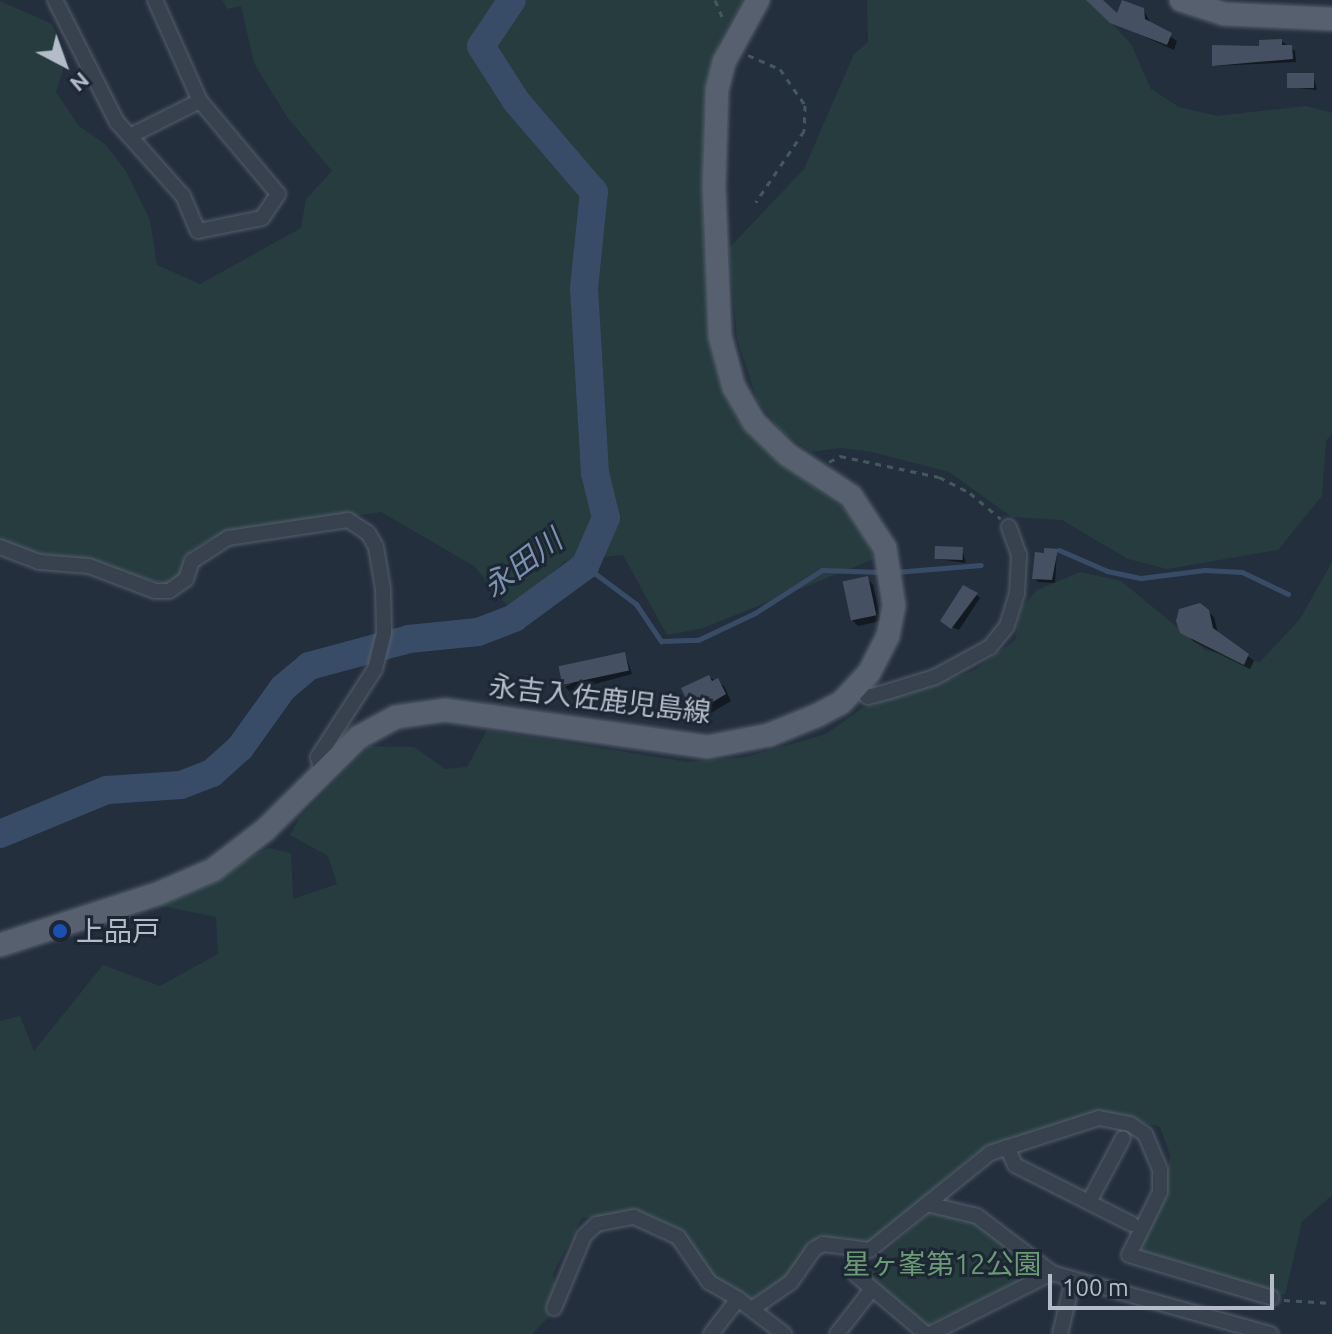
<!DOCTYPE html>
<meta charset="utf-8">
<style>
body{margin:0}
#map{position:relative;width:1332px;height:1334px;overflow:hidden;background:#242f3e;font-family:Ubuntu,"Noto Sans JP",sans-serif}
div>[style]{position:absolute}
.green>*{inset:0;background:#263c3f}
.shadow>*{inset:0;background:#0007}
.stream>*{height:5px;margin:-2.5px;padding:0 2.5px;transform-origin:2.5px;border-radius:2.5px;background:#394c67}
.river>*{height:28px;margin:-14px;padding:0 14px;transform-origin:14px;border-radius:14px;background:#394c67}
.building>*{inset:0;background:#455162;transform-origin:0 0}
.path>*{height:3px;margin-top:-1.5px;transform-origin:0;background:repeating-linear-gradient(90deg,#44595c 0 6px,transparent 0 12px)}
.roads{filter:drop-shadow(0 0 2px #565f6c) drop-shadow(0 0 2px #565f6c)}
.street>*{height:14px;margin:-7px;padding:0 7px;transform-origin:7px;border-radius:7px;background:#38414e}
.primary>*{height:22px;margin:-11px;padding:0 11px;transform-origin:11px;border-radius:11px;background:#56606e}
.dots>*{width:22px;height:22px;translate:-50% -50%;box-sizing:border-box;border:4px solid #1d2633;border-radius:50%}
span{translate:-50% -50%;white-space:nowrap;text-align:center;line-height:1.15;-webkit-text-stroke:6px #1d2633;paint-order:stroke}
.street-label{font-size:28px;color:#b4bcc9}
.poi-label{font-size:28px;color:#b4bcc9}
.left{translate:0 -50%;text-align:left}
.park-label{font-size:28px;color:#6b9a76}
.water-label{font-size:30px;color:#7c92b1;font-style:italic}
.north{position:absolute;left:24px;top:24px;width:80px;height:80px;-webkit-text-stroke:6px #1d2633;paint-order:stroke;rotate:139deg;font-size:22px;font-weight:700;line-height:32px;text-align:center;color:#b4bcc9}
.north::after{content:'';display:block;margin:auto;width:28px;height:36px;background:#b4bcc9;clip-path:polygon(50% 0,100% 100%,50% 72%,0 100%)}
.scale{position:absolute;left:1048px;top:1274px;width:226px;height:36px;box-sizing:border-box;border:4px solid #b4bcc9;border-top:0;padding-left:10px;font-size:24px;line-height:28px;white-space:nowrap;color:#b4bcc9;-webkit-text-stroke:6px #1d2633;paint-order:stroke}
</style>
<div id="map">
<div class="green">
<div style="clip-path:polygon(222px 0,743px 0,720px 40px,704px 118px,704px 246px,717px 370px,736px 417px,774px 457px,848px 512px,865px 532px,874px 559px,703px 628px,667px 635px,623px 555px,565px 561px,512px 611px,474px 566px,381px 512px,211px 538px,192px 549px,178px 577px,167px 585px,90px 561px,26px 552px,0 541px,0 1px,52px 24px,67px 57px,56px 92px,79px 126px,105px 144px,126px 171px,150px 220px,157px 265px,200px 284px,301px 228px,306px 199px,332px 171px,287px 117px,254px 63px,241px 6px,227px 9px)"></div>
<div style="clip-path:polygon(867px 0,1090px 0,1131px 44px,1151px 89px,1179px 107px,1217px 116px,1306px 106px,1332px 113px,1332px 433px,1326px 441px,1322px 496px,1278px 550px,1167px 569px,1128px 559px,1062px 520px,1012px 517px,949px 472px,872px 452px,840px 448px,811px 452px,781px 431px,757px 400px,737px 339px,729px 248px,804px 169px,854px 54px,868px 42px)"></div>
<div style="clip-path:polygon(1332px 562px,1332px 1195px,1302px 1222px,1285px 1295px,1144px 1252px,1142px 1243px,1165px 1188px,1170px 1155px,1160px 1127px,1123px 1117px,1084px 1115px,974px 1154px,870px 1243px,859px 1247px,844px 1237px,809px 1242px,782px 1284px,751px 1299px,720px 1287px,708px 1276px,677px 1227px,638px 1214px,582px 1218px,553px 1274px,560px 1306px,532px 1334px,0 1334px,0 1021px,20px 1016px,34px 1051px,103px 965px,160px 986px,218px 954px,216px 917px,157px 905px,268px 848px,291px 853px,293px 899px,337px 884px,328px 856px,290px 835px,300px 817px,370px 746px,414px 747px,445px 769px,467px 767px,487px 730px,688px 762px,746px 757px,826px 734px,862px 708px,973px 671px,1015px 640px,1022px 606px,1037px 590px,1080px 572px,1121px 581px,1205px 650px,1260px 662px,1300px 619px)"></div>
<div style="clip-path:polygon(931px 1211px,961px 1215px,987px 1231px,1036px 1268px,1035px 1273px,927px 1325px,863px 1272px)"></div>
</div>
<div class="shadow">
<div style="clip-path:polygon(1143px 9px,1151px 24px,1177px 41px,1174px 50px,1121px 26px)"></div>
<div style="clip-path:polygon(1281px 41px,1295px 51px,1296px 62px,1214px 66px)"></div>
<div style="clip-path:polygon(1313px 75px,1317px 90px,1289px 87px)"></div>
<div style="clip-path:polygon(962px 549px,966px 563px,937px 559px)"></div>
<div style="clip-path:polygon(1057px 551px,1055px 583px,1038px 582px,1034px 578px)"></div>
<div style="clip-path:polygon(867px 578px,873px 585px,881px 621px,858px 626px,852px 620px)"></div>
<div style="clip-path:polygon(977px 595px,980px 598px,959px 630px,945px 624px)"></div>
<div style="clip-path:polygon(1200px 605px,1214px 617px,1218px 633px,1254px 661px,1250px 669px,1193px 641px,1179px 626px,1185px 607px)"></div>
<div style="clip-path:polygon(625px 654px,632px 674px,569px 691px,565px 687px)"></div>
<div style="clip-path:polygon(709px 677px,724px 686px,731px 701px,701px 719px,694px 713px)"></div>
</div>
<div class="stream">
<div style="left:1059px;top:550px;width:52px;rotate:23.6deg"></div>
<div style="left:1107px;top:571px;width:35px;rotate:12deg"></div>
<div style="left:1141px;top:578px;width:64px;rotate:-7.1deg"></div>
<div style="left:1205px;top:570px;width:37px;rotate:3deg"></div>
<div style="left:1242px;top:572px;width:51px;rotate:25.6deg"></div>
<div style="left:585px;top:566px;width:64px;rotate:36.7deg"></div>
<div style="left:636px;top:604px;width:45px;rotate:56deg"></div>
<div style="left:661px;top:641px;width:37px;rotate:-2deg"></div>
<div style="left:698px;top:640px;width:63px;rotate:-25.3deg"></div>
<div style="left:755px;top:613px;width:80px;rotate:-32.7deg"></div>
<div style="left:822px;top:570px;width:59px;rotate:1.9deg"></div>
<div style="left:895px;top:572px;width:86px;rotate:-4.7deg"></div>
</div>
<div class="river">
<div style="left:0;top:834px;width:116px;rotate:-22.4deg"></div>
<div style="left:107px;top:790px;width:74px;rotate:-3.9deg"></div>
<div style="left:181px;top:785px;width:33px;rotate:-21deg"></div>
<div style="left:212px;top:773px;width:38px;rotate:-42deg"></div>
<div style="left:240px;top:748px;width:74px;rotate:-54.4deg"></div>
<div style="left:283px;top:688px;width:34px;rotate:-40deg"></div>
<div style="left:309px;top:666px;width:104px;rotate:-15.1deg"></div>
<div style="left:409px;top:639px;width:69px;rotate:-5.8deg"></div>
<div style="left:478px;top:632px;width:39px;rotate:-21deg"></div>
<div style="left:514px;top:618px;width:88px;rotate:-36.2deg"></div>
<div style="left:585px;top:566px;width:52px;rotate:-66.4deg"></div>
<div style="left:606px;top:518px;width:46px;rotate:-103.7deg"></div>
<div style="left:595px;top:473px;width:185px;rotate:-93.4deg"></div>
<div style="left:584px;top:288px;width:97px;rotate:-84.1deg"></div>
<div style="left:594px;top:192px;width:120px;rotate:-130.6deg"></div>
<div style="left:516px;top:101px;width:65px;rotate:-122.5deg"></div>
<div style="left:481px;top:46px;width:55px;rotate:-56deg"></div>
</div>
<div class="building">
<div style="clip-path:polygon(1086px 0,1103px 0,1117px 13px,1122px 0,1144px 8px,1145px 19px,1172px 33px,1167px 45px,1110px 23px)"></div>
<div style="clip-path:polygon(1282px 39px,1282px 45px,1292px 45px,1293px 59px,1212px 66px,1212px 45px,1259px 46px,1259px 40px)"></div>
<div style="left:1287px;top:73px;width:27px;height:15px"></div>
<div style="left:935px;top:546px;width:28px;height:13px;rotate:2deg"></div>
<div style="clip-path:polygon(1044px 548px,1058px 549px,1052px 580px,1032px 579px,1035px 552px,1044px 553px)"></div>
<div style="left:868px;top:576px;width:40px;height:26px;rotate:78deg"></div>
<div style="clip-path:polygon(963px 585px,978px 593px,951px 629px,940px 621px)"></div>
<div style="clip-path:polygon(1200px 603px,1209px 610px,1213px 628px,1249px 654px,1244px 665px,1180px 633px,1176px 621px,1179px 609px)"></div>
<div style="left:625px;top:652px;width:19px;height:68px;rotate:78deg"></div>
<div style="clip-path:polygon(709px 675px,712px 681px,718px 678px,726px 694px,693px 714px,681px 688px)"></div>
</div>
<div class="path">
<div style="left:715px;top:0;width:23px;rotate:67deg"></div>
<div style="left:748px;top:55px;width:35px;rotate:24deg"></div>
<div style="left:780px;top:69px;width:44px;rotate:55.2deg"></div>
<div style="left:805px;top:105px;width:26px;rotate:92deg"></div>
<div style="left:804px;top:131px;width:86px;rotate:124.1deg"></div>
<div style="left:829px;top:462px;width:13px;rotate:-29deg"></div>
<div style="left:840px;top:456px;width:101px;rotate:12deg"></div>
<div style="left:939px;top:477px;width:35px;rotate:27deg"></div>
<div style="left:970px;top:493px;width:40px;rotate:40deg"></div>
<div style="left:1284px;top:1300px;width:48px;rotate:3.6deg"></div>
</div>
<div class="roads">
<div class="street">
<div style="left:55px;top:0;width:137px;rotate:63.1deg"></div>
<div style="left:117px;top:122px;width:99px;rotate:48.3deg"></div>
<div style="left:183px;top:196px;width:38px;rotate:67deg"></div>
<div style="left:198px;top:231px;width:65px;rotate:-11.5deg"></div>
<div style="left:262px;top:218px;width:29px;rotate:-56deg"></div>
<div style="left:278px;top:194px;width:121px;rotate:-130deg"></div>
<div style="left:200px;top:101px;width:111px;rotate:-114deg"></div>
<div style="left:130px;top:136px;width:78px;rotate:-26.6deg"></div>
<div style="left:0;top:547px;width:42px;rotate:21deg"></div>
<div style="left:39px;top:562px;width:50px;rotate:4.6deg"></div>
<div style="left:89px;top:566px;width:71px;rotate:20.7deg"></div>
<div style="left:155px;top:591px;width:14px"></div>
<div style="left:169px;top:591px;width:21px;rotate:-35deg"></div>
<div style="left:186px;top:579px;width:19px;rotate:-72deg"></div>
<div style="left:192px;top:561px;width:43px;rotate:-32.6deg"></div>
<div style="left:228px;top:538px;width:121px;rotate:-8.5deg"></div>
<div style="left:348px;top:520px;width:24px;rotate:33deg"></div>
<div style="left:368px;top:533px;width:16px;rotate:60deg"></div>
<div style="left:376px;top:547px;width:43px;rotate:80.5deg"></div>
<div style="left:383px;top:589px;width:44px;rotate:88.7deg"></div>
<div style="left:384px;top:633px;width:37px;rotate:104deg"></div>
<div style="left:375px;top:669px;width:105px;rotate:122.9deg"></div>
<div style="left:318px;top:757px;width:12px;rotate:76deg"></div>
<div style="left:858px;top:687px;width:14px;rotate:45deg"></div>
<div style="left:868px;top:697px;width:23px;rotate:-15deg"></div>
<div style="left:890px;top:691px;width:47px;rotate:-17.3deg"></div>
<div style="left:935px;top:677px;width:63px;rotate:-28.6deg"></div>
<div style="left:990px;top:647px;width:27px;rotate:-51deg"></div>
<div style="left:1007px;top:626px;width:34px;rotate:-73deg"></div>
<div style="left:1017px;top:594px;width:39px;rotate:-87deg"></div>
<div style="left:1019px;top:555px;width:30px;rotate:-110deg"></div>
<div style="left:1007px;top:1147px;width:20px;rotate:66deg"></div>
<div style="left:1015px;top:1165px;width:131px;rotate:26.8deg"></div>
<div style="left:1089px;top:1202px;width:72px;rotate:-62deg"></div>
<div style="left:927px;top:1204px;width:51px;rotate:13.5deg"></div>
<div style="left:977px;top:1216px;width:94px;rotate:37.2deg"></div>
<div style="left:1052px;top:1273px;width:227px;rotate:15.6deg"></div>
<div style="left:859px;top:1251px;width:24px;rotate:97deg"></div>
<div style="left:856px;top:1275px;width:92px;rotate:40.1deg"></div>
<div style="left:554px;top:1308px;width:78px;rotate:-67.4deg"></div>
<div style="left:584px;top:1236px;width:18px;rotate:-43deg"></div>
<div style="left:597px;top:1224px;width:38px;rotate:-11deg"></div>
<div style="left:634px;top:1217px;width:48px;rotate:24.4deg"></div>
<div style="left:678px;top:1237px;width:55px;rotate:55.4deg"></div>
<div style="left:709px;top:1282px;width:34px;rotate:30deg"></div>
<div style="left:752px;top:1309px;width:47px;rotate:-34.7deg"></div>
<div style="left:791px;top:1282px;width:40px;rotate:-55.1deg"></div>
<div style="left:814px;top:1249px;width:10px;rotate:-29deg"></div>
<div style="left:823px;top:1244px;width:47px;rotate:7.3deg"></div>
<div style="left:870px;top:1250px;width:154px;rotate:-38.9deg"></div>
<div style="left:990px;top:1153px;width:114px;rotate:-17.8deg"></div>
<div style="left:1099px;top:1118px;width:32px;rotate:11deg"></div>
<div style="left:1130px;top:1124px;width:18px;rotate:34deg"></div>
<div style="left:1145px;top:1134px;width:39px;rotate:67deg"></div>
<div style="left:1160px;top:1170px;width:22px;rotate:90deg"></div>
<div style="left:1160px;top:1192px;width:70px;rotate:116.2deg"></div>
<div style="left:1129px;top:1255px;width:149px;rotate:16.7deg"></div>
<div style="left:711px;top:1334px;width:44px;rotate:-52.4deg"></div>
<div style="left:738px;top:1299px;width:58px;rotate:37.3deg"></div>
<div style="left:837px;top:1334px;width:57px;rotate:-52.1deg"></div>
<div style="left:930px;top:1334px;width:136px;rotate:-26.6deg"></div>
<div style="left:1060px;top:1334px;width:56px;rotate:-76.5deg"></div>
</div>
<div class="primary">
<div style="left:1181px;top:0;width:45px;rotate:18deg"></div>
<div style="left:1224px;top:14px;width:108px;rotate:2.7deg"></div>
<div style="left:0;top:945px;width:165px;rotate:-18deg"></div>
<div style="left:157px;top:894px;width:61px;rotate:-23.2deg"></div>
<div style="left:213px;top:870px;width:66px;rotate:-37.6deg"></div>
<div style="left:265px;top:830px;width:132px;rotate:-44.7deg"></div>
<div style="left:359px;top:737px;width:42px;rotate:-28.4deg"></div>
<div style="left:396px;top:717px;width:49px;rotate:-8.1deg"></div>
<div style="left:445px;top:710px;width:265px;rotate:8deg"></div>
<div style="left:707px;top:747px;width:63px;rotate:-11deg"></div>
<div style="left:769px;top:735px;width:53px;rotate:-22.2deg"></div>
<div style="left:818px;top:715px;width:26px;rotate:-28deg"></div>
<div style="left:841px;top:703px;width:41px;rotate:-47deg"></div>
<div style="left:869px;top:673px;width:42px;rotate:-62.8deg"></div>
<div style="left:888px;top:636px;width:31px;rotate:-79deg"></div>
<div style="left:894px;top:606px;width:59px;rotate:-98.8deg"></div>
<div style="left:885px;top:548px;width:62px;rotate:-123.2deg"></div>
<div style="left:851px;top:496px;width:75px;rotate:-146.9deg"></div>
<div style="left:788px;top:455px;width:47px;rotate:-135.9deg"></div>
<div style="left:754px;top:422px;width:39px;rotate:-120deg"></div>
<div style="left:734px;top:388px;width:54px;rotate:-105.1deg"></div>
<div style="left:720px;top:336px;width:149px;rotate:-92.3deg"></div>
<div style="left:714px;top:187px;width:97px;rotate:-88.2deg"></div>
<div style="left:717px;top:90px;width:29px;rotate:-76deg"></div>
<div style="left:724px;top:62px;width:71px;rotate:-61.3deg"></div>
</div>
</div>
<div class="dots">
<div style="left:60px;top:931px;background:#1a4fb4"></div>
</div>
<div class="street-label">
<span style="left:600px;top:699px;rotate:7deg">永吉入佐鹿児島線</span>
</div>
<div class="poi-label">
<span class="left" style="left:76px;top:931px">上品戸</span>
</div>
<div class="park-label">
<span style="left:942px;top:1264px">星ヶ峯第12公園</span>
</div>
<div class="water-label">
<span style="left:522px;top:563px;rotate:-37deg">永田川</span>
</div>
<div class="north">N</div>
<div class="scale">100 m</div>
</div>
